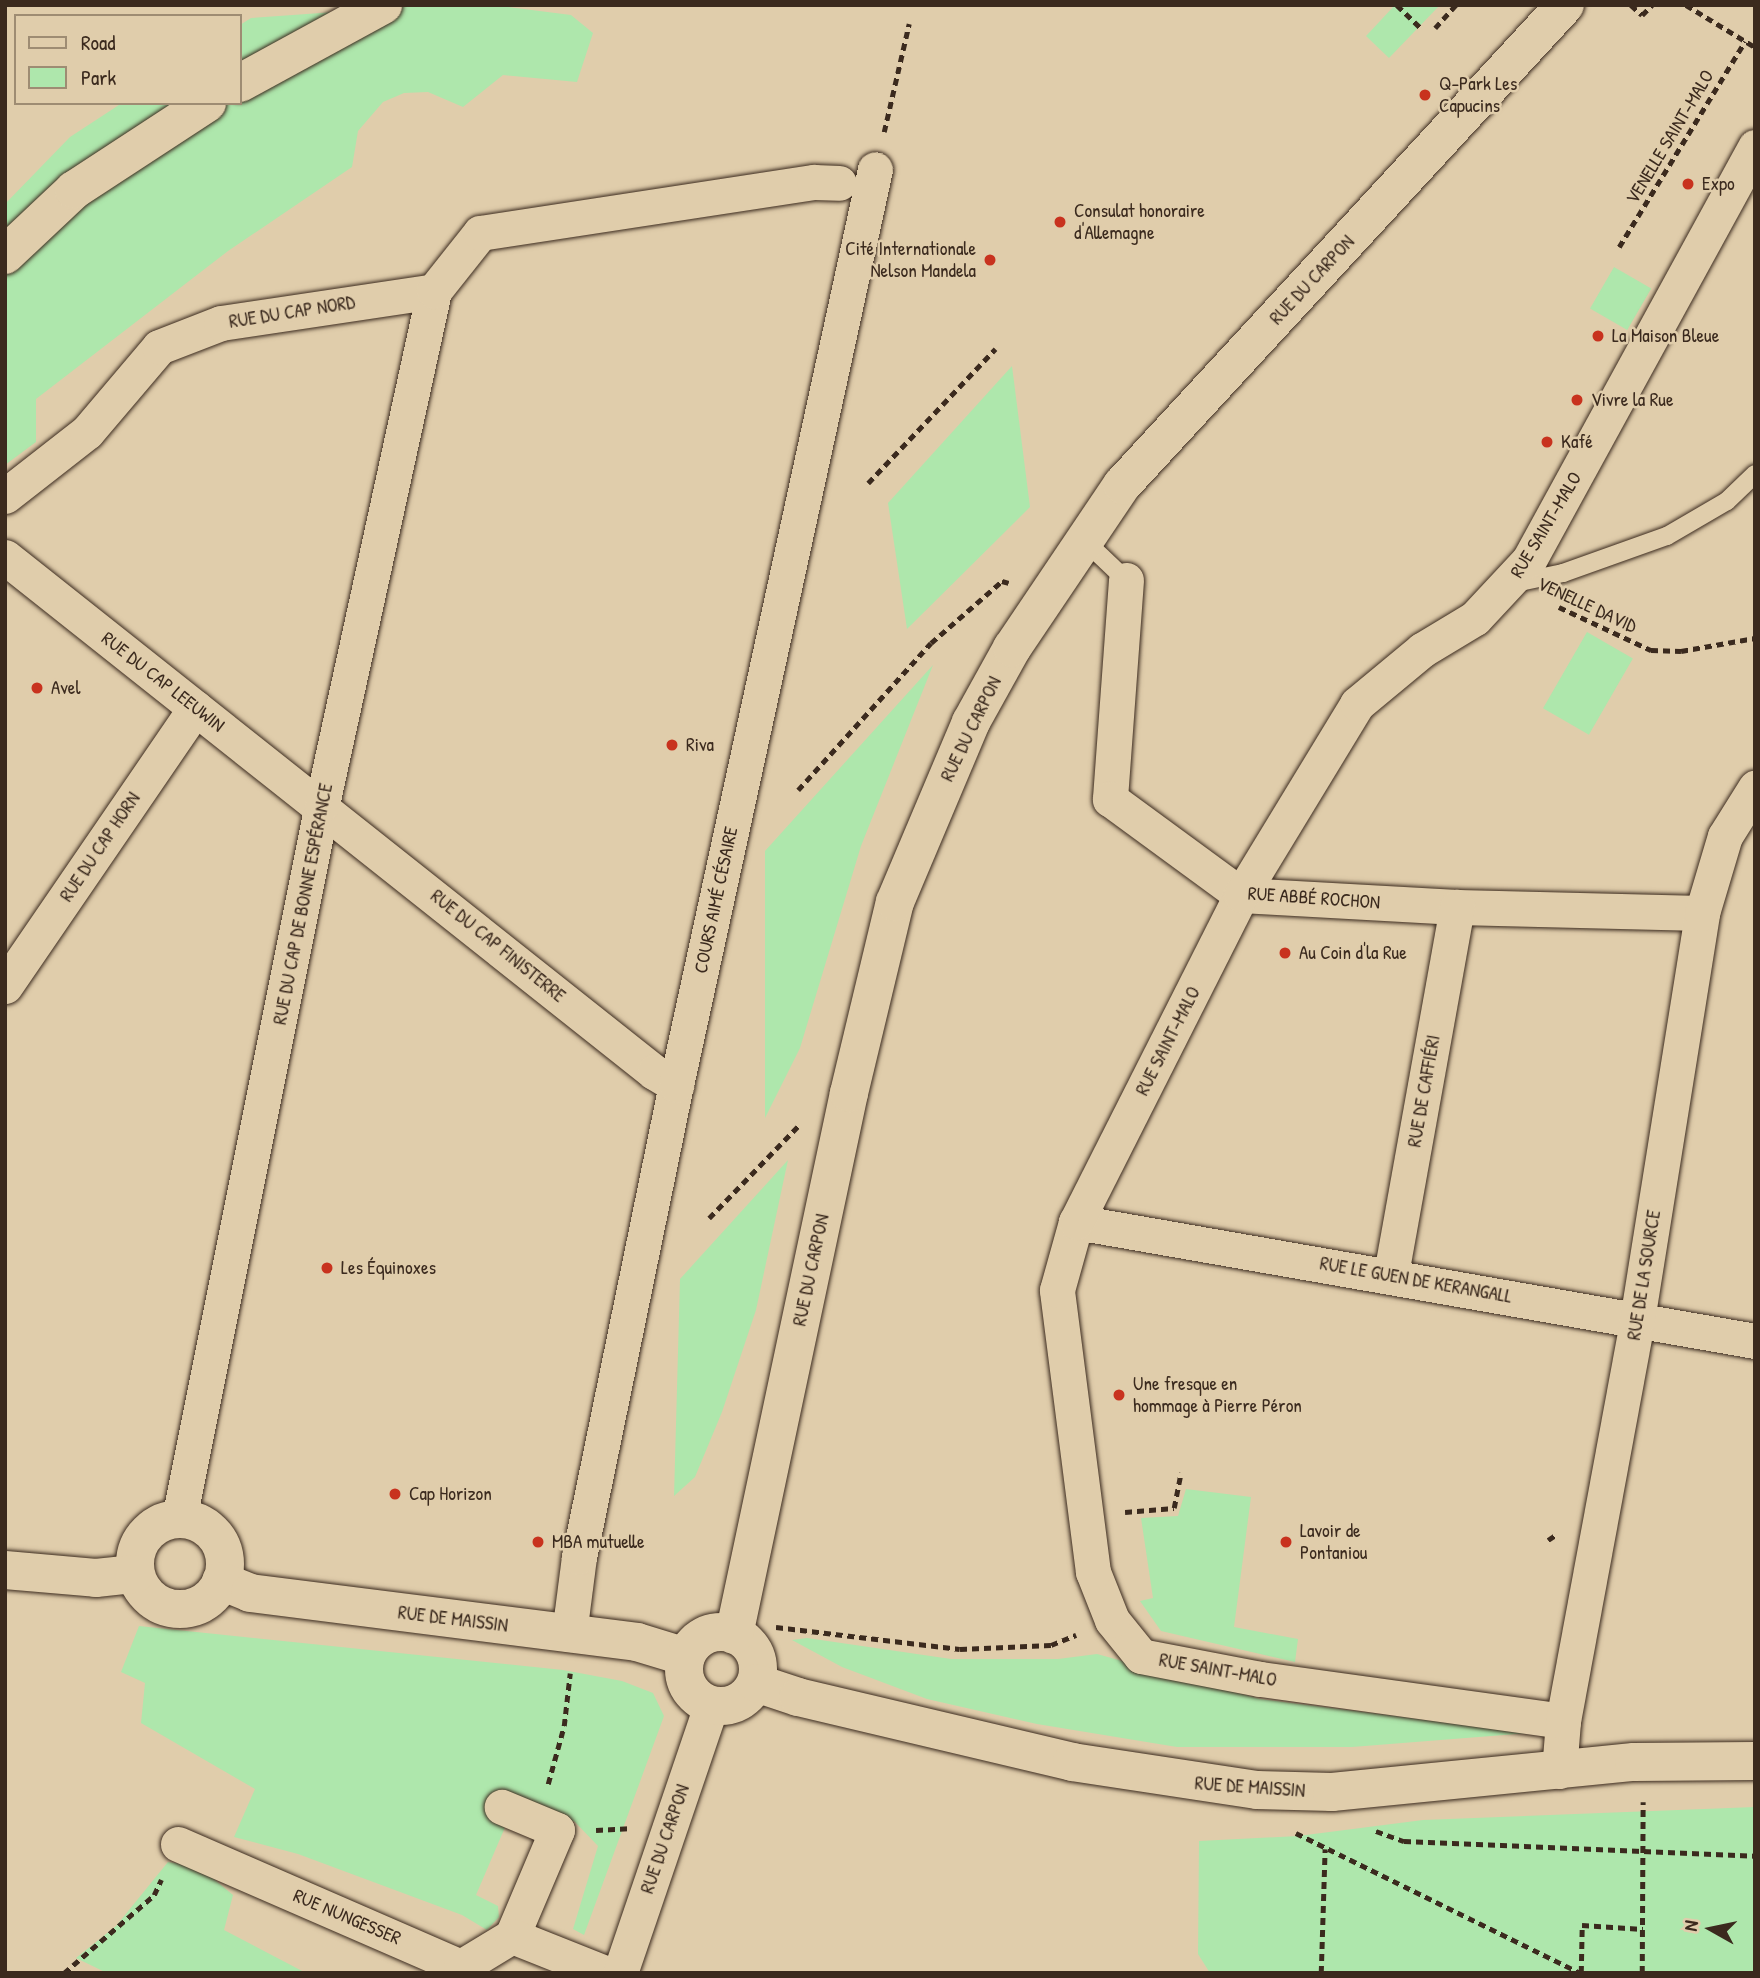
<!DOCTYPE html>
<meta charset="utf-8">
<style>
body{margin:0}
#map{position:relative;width:1760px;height:1978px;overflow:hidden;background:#e0cdab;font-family:"Patrick Hand",sans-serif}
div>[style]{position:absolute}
.green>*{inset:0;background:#aee7ac;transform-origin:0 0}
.path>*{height:4.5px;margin-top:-2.25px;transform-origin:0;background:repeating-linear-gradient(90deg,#3b2a1e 0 7px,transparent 0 12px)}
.roads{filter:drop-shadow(0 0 2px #3b2a1e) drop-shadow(0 0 2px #3b2a1e)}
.lane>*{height:18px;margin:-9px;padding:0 9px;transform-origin:9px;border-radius:9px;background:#e0cdab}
.street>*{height:35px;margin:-17.5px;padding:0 17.5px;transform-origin:17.5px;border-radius:17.5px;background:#e0cdab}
.secondary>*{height:38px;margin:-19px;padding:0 19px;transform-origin:19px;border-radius:19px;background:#e0cdab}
.secondary>.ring{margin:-19px;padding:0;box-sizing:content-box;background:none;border:38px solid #e0cdab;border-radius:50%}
.dots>*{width:19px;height:19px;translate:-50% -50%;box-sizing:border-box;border:4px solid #e0cdab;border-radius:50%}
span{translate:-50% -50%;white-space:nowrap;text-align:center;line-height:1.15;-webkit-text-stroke:5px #e0cdab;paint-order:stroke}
.poi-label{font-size:19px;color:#3b2a1e}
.left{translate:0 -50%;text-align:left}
.right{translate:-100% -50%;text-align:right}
.street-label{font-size:19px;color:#3b2a1e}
.frame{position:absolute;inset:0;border:7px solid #3b2a1e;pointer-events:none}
.legend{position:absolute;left:14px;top:14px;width:228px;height:91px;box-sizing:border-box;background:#e0cdab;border:2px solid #9e8c73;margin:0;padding:9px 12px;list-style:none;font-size:21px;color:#3b2a1e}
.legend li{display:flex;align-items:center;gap:14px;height:35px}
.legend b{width:35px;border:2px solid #9e8c73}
.north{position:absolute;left:1676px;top:1894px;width:70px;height:70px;-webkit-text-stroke:5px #e0cdab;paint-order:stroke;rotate:279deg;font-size:19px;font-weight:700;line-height:28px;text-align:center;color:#3b2a1e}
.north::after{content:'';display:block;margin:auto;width:24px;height:32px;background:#3b2a1e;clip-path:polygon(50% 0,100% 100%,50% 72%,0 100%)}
</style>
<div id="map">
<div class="green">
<div style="clip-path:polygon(433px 5px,493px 5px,571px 15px,593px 33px,577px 82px,503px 75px,463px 107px,428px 92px,404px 93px,383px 102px,358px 131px,352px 167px,228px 251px,36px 399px,36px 442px,5px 465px,5px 204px,70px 137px,122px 103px,240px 103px,240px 25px,251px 18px)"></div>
<div style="clip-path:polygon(1395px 5px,1440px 5px,1389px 58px,1366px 36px)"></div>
<div style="left:1614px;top:267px;width:43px;height:48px;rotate:30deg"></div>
<div style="clip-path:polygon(1012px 366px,1030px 507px,907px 629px,888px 503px)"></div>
<div style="left:1587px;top:632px;width:53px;height:88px;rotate:30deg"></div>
<div style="clip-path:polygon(933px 665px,861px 846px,800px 1048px,765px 1118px,765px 851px)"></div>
<div style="clip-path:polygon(788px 1160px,756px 1310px,722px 1412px,695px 1477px,674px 1496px,680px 1279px)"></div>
<div style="clip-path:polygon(1186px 1489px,1251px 1497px,1234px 1627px,1298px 1639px,1295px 1662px,1161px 1631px,1140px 1601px,1153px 1598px,1141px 1518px,1178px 1516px)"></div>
<div style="clip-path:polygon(139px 1626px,563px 1670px,622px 1681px,653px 1693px,664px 1716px,584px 1935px,573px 1929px,598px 1846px,575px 1822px,523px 1801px,509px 1818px,476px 1895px,498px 1906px,499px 1917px,487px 1930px,462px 1915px,298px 1854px,234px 1837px,255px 1789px,141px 1723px,145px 1683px,121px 1672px)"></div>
<div style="clip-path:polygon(807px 1638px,951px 1659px,1058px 1659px,1097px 1654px,1260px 1699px,1530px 1733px,1352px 1747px,1177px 1747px,1037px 1724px,927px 1699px,842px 1667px,792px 1640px)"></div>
<div style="clip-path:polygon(1755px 1807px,1755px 1973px,1210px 1973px,1198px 1954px,1199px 1841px,1298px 1836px,1423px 1820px)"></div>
<div style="clip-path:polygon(168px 1862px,198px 1866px,233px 1895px,224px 1930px,306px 1973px,107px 1973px,76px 1958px,116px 1926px)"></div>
</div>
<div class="path">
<div style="left:1397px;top:5px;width:32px;rotate:44deg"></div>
<div style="left:1631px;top:5px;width:15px;rotate:42deg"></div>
<div style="left:1642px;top:15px;width:14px;rotate:-45deg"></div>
<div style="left:1686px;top:5px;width:81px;rotate:31.3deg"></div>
<div style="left:1435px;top:28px;width:31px;rotate:-48deg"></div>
<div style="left:884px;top:132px;width:111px;rotate:-77deg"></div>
<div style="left:1619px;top:247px;width:241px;rotate:-58.5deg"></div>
<div style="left:868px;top:483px;width:185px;rotate:-46.5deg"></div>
<div style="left:1559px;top:607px;width:102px;rotate:25.1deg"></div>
<div style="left:1651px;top:650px;width:30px;rotate:2deg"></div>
<div style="left:1681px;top:651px;width:75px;rotate:-10deg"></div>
<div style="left:798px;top:790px;width:198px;rotate:-47.9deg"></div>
<div style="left:931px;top:643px;width:94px;rotate:-41.1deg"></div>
<div style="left:1002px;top:581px;width:7px;rotate:16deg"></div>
<div style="left:709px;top:1218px;width:128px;rotate:-45.9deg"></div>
<div style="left:1125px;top:1512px;width:49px;rotate:-4.7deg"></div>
<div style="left:1174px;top:1508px;width:36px;rotate:-79deg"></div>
<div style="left:1548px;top:1540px;width:11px;rotate:-34deg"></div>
<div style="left:776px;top:1627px;width:185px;rotate:6.8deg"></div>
<div style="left:960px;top:1649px;width:91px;rotate:-2.5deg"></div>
<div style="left:1051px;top:1645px;width:27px;rotate:-22deg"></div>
<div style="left:548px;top:1784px;width:60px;rotate:-74.6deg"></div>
<div style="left:564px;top:1726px;width:53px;rotate:-83.5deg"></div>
<div style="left:596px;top:1830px;width:33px;rotate:-3deg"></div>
<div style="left:1376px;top:1831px;width:30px;rotate:20deg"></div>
<div style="left:1404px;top:1841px;width:351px;rotate:2.4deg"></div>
<div style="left:1296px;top:1833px;width:318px;rotate:26.2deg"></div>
<div style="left:1581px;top:1973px;width:48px;rotate:-88.8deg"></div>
<div style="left:1582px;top:1925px;width:61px;rotate:3.8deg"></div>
<div style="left:64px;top:1973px;width:119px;rotate:-40.9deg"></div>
<div style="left:154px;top:1895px;width:17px;rotate:-65deg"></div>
<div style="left:1321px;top:1973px;width:124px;rotate:-88.2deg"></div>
<div style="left:1642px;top:1973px;width:171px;rotate:-89.7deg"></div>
</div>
<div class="roads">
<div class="lane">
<div style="left:1083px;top:539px;width:59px;rotate:43.6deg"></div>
<div style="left:1515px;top:583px;width:49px;rotate:-11.8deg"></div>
<div style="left:1563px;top:573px;width:110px;rotate:-19.6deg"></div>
<div style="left:1667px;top:536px;width:69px;rotate:-30.3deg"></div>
<div style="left:1727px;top:501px;width:39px;rotate:-44deg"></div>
</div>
<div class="street">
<div style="left:5px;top:496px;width:104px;rotate:-38deg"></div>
<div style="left:87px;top:432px;width:111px;rotate:-49.7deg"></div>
<div style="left:159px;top:347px;width:66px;rotate:-21.2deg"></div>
<div style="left:221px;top:323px;width:215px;rotate:-8.5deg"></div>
<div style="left:5px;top:557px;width:829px;rotate:38.43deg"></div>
<div style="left:654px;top:1072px;width:26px;rotate:31deg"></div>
<div style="left:1126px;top:580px;width:220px;rotate:94.2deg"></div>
<div style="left:1110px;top:799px;width:162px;rotate:36.2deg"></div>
<div style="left:1241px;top:895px;width:216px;rotate:3.2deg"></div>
<div style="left:1457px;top:907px;width:245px;rotate:1.4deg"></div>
<div style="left:5px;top:986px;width:337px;rotate:-55.6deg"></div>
<div style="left:1076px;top:1222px;width:689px;rotate:9.94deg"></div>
<div style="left:1391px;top:1274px;width:373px;rotate:-79.8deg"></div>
<div style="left:179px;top:1519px;width:729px;rotate:-78.69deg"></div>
<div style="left:322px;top:804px;width:525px;rotate:-77.68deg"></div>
<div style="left:434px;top:291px;width:74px;rotate:-51.6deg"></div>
<div style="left:480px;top:233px;width:338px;rotate:-8.7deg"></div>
<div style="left:814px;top:182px;width:25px;rotate:2deg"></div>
<div style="left:569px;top:1634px;width:78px;rotate:-82.6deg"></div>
<div style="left:579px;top:1557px;width:482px;rotate:-78.4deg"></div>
<div style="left:676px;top:1085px;width:937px;rotate:-77.74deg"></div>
<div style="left:1563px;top:1721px;width:306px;rotate:-172.1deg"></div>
<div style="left:1260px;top:1679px;width:121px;rotate:-169.1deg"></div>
<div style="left:1141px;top:1656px;width:46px;rotate:-128.9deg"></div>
<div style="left:1112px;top:1620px;width:52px;rotate:-111.6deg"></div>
<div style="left:1093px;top:1572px;width:284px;rotate:-97.3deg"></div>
<div style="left:1057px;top:1290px;width:71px;rotate:-74.4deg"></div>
<div style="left:1076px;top:1222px;width:366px;rotate:-63.2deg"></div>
<div style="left:1241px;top:895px;width:223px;rotate:-58.7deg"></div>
<div style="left:1357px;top:704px;width:85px;rotate:-39.7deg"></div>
<div style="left:1422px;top:650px;width:62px;rotate:-31.1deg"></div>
<div style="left:1475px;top:618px;width:79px;rotate:-47deg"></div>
<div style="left:1529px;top:560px;width:471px;rotate:-61.3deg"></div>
<div style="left:1559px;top:1771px;width:50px;rotate:-85.4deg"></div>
<div style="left:1563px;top:1721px;width:408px;rotate:-79.5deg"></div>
<div style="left:1637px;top:1320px;width:412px;rotate:-80.9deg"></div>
<div style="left:1702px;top:913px;width:80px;rotate:-73.4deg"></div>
<div style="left:1725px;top:836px;width:57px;rotate:-58deg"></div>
<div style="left:178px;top:1844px;width:309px;rotate:23.5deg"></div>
<div style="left:461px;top:1967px;width:60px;rotate:-31.3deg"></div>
<div style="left:512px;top:1936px;width:115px;rotate:-67deg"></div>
<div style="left:557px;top:1830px;width:60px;rotate:-157.3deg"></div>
<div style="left:512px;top:1936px;width:100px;rotate:21.7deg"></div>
<div style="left:620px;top:1973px;width:283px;rotate:-71.2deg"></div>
</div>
<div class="secondary">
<div style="left:240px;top:83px;width:163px;rotate:-28.6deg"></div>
<div style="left:5px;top:255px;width:95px;rotate:-43.3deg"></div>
<div style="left:74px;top:190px;width:159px;rotate:-33.2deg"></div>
<div class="ring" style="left:135px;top:1519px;width:52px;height:52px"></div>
<div style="left:5px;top:1570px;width:91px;rotate:5deg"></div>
<div style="left:96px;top:1578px;width:39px;rotate:-6deg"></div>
<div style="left:221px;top:1581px;width:31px;rotate:22deg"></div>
<div style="left:250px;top:1593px;width:390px;rotate:7.2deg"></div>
<div style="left:637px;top:1642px;width:51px;rotate:17deg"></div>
<div class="ring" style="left:684px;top:1632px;width:36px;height:36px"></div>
<div style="left:734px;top:1635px;width:554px;rotate:-78.02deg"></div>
<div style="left:849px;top:1093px;width:196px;rotate:-76.5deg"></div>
<div style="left:895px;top:902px;width:195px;rotate:-67.1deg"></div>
<div style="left:971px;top:722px;width:85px;rotate:-61deg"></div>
<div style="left:1012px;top:648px;width:197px;rotate:-56deg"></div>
<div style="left:1122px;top:485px;width:653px;rotate:-47.3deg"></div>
<div style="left:756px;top:1683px;width:44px;rotate:18.4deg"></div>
<div style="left:798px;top:1697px;width:282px;rotate:13.3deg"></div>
<div style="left:1072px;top:1762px;width:187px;rotate:8.6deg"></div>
<div style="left:1257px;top:1790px;width:75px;rotate:1.5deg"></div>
<div style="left:1332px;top:1792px;width:303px;rotate:-5.7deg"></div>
<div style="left:1634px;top:1762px;width:121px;rotate:-0.5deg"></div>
</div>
</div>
<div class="dots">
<div style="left:1425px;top:95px;background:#c8321e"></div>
<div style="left:1688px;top:184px;background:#c8321e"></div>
<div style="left:1060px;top:222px;background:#c8321e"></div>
<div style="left:990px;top:260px;background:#c8321e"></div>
<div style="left:1598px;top:336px;background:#c8321e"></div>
<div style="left:1577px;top:400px;background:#c8321e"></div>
<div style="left:1547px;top:442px;background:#c8321e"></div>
<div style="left:37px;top:688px;background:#c8321e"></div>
<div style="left:672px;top:745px;background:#c8321e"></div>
<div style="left:1285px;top:953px;background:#c8321e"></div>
<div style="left:327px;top:1268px;background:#c8321e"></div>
<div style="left:1119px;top:1395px;background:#c8321e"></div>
<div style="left:395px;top:1494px;background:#c8321e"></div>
<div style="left:538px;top:1542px;background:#c8321e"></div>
<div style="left:1286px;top:1542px;background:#c8321e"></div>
</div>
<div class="poi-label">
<span class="left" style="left:1439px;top:95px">Q-Park Les<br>Capucins</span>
<span class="left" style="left:1702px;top:184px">Expo</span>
<span class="left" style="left:1074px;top:222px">Consulat honoraire<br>d'Allemagne</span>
<span class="right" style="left:976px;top:260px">Cité Internationale<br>Nelson Mandela</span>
<span class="left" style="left:1612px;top:336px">La Maison Bleue</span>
<span class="left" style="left:1591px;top:400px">Vivre la Rue</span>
<span class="left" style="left:1561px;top:442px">Kafé</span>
<span class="left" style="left:51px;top:688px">Avel</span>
<span class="left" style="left:686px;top:745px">Riva</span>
<span class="left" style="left:1299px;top:953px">Au Coin d'la Rue</span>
<span class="left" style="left:341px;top:1268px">Les Équinoxes</span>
<span class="left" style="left:1133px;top:1395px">Une fresque en<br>hommage à Pierre Péron</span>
<span class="left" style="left:409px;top:1494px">Cap Horizon</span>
<span class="left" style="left:1300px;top:1542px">Lavoir de<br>Pontaniou</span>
<span class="left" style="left:552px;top:1542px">MBA mutuelle</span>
</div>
<div class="street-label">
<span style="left:1670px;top:137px;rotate:-59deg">VENELLE SAINT-MALO</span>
<span style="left:1312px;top:280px;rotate:-47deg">RUE DU CARPON</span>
<span style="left:292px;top:312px;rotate:-9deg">RUE DU CAP NORD</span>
<span style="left:1546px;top:525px;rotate:-59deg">RUE SAINT-MALO</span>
<span style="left:1587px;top:605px;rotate:25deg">VENELLE DAVID</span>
<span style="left:163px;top:682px;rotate:38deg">RUE DU CAP LEEUWIN</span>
<span style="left:971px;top:729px;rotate:-64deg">RUE DU CARPON</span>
<span style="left:100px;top:847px;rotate:-56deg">RUE DU CAP HORN</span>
<span style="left:1314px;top:898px;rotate:4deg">RUE ABBÉ ROCHON</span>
<span style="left:716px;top:900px;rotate:-78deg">COURS AIMÉ CÉSAIRE</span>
<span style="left:303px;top:904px;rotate:-79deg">RUE DU CAP DE BONNE ESPÉRANCE</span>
<span style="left:498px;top:946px;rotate:39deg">RUE DU CAP FINISTERRE</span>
<span style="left:1168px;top:1041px;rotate:-63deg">RUE SAINT-MALO</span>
<span style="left:1424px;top:1091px;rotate:-80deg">RUE DE CAFFIÉRI</span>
<span style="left:811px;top:1270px;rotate:-78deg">RUE DU CARPON</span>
<span style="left:1644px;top:1275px;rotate:-81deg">RUE DE LA SOURCE</span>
<span style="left:1416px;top:1280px;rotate:10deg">RUE LE GUEN DE KERANGALL</span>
<span style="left:453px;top:1619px;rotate:7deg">RUE DE MAISSIN</span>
<span style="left:1218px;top:1670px;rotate:10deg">RUE SAINT-MALO</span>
<span style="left:1250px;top:1787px;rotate:4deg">RUE DE MAISSIN</span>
<span style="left:665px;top:1839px;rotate:-71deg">RUE DU CARPON</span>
<span style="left:347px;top:1917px;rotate:23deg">RUE NUNGESSER</span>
</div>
<div class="frame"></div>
<ul class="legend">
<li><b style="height:9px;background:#e0cdab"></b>Road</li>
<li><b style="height:19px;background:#aee7ac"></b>Park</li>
</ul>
<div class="north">N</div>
</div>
